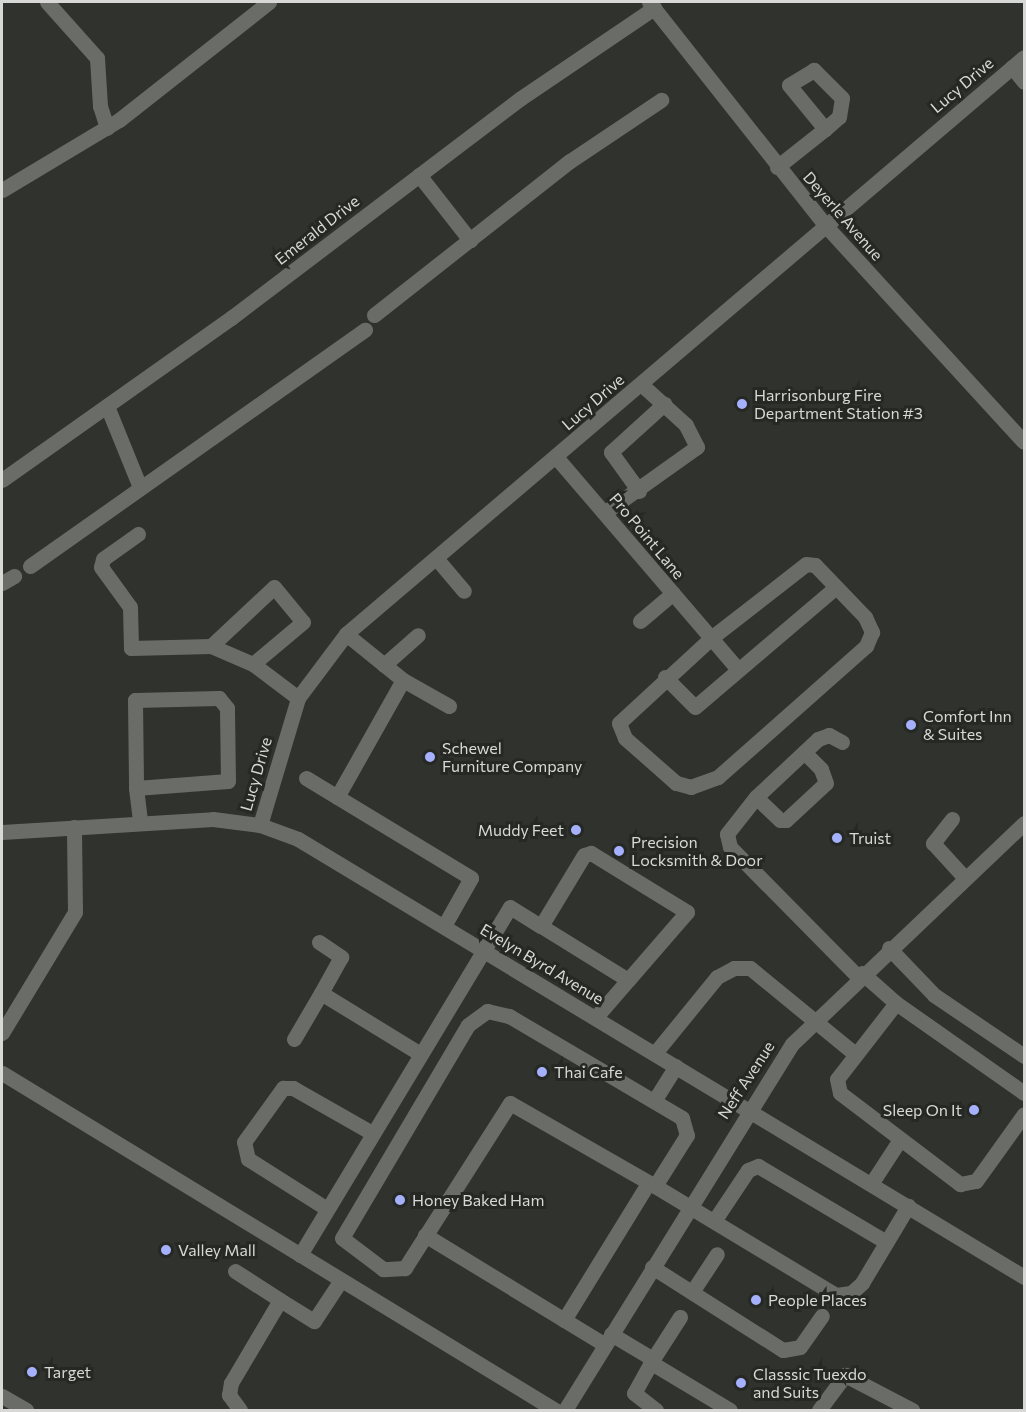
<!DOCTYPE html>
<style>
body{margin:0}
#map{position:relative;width:1026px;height:1412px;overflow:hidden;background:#30322d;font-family:Commissioner,sans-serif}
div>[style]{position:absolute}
.minor>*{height:15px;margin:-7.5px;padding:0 7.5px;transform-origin:7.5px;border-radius:7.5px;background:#6a6d67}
.dots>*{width:16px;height:16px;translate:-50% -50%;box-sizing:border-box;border:3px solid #262823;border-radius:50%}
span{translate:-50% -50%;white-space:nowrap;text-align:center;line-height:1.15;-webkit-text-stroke:6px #262823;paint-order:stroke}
.street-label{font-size:16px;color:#d8d9d6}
.poi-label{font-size:16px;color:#d8d9d6}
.left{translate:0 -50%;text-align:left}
.right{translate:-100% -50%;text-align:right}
.frame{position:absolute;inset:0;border:3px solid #d8d9d6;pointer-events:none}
</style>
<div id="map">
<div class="minor">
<div style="left:47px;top:2px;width:75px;rotate:48.2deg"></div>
<div style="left:97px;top:58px;width:48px;rotate:86.4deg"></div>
<div style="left:100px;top:106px;width:23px;rotate:72deg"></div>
<div style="left:649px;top:2px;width:284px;rotate:51.7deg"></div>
<div style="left:825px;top:225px;width:294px;rotate:47.5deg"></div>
<div style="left:1012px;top:67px;width:19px;rotate:51deg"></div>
<div style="left:777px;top:167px;width:61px;rotate:-38.4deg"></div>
<div style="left:825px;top:129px;width:18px;rotate:-41deg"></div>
<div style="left:839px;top:117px;width:19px;rotate:-81deg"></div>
<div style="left:842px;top:98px;width:40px;rotate:-135deg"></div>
<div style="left:814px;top:70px;width:29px;rotate:149deg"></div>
<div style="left:789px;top:85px;width:57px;rotate:50.7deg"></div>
<div style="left:419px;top:175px;width:83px;rotate:51.9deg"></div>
<div style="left:2px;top:190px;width:136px;rotate:-30.9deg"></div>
<div style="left:119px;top:120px;width:191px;rotate:-38.2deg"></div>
<div style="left:374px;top:315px;width:249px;rotate:-38.2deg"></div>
<div style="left:570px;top:161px;width:110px;rotate:-33.8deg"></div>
<div style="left:107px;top:406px;width:85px;rotate:67.9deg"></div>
<div style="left:556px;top:457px;width:279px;rotate:49.4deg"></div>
<div style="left:2px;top:480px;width:281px;rotate:-35.3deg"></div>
<div style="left:231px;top:318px;width:364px;rotate:-37.2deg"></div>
<div style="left:521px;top:98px;width:161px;rotate:-34.1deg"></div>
<div style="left:639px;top:491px;width:48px;rotate:-125.7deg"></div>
<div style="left:611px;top:452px;width:72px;rotate:-42.2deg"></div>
<div style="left:604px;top:513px;width:114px;rotate:-35.4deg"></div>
<div style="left:697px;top:447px;width:25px;rotate:-117deg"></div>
<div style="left:686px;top:425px;width:61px;rotate:-137.7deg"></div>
<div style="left:138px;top:534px;width:43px;rotate:144.5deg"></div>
<div style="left:103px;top:559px;width:8px;rotate:104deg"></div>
<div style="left:101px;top:567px;width:49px;rotate:54.1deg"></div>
<div style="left:130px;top:607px;width:41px;rotate:88.6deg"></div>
<div style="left:131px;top:648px;width:80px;rotate:-1.4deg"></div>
<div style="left:436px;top:558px;width:43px;rotate:49.7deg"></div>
<div style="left:806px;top:564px;width:9px;rotate:6deg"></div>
<div style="left:815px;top:565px;width:72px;rotate:46.1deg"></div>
<div style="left:865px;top:617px;width:17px;rotate:65deg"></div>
<div style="left:872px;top:632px;width:15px;rotate:113deg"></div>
<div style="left:866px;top:646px;width:198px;rotate:138.5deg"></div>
<div style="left:718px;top:777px;width:29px;rotate:160deg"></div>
<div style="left:691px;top:787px;width:16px;rotate:-165deg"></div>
<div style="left:676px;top:783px;width:68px;rotate:-138.6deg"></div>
<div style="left:625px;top:738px;width:16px;rotate:-112deg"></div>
<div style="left:619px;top:723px;width:125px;rotate:-42.7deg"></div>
<div style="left:711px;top:638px;width:120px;rotate:-37.9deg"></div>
<div style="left:30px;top:566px;width:410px;rotate:-35.2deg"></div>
<div style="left:2px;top:583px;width:14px;rotate:-30deg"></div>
<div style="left:640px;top:621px;width:43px;rotate:-40.3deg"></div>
<div style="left:346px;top:634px;width:73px;rotate:38.9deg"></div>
<div style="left:253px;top:664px;width:46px;rotate:-156.8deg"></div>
<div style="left:211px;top:646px;width:86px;rotate:-43.1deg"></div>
<div style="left:274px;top:587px;width:45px;rotate:50.4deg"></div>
<div style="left:303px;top:622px;width:65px;rotate:140deg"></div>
<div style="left:253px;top:664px;width:56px;rotate:37.1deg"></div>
<div style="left:384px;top:665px;width:45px;rotate:-41.4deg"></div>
<div style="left:665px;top:677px;width:42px;rotate:45deg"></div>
<div style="left:695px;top:707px;width:185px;rotate:-40.4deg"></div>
<div style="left:842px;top:742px;width:15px;rotate:-152deg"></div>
<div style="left:829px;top:735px;width:12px;rotate:160deg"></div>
<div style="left:818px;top:739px;width:85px;rotate:136.9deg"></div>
<div style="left:756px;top:797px;width:47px;rotate:128.1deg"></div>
<div style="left:727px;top:834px;width:13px;rotate:77deg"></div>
<div style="left:730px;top:847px;width:182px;rotate:45.4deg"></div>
<div style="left:306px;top:778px;width:193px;rotate:31.2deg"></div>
<div style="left:471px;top:878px;width:55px;rotate:119.4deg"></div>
<div style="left:136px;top:788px;width:92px;rotate:-4.4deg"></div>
<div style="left:228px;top:781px;width:73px;rotate:-90.8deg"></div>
<div style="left:227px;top:708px;width:13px;rotate:-129deg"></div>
<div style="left:219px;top:698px;width:84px;rotate:178.6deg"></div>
<div style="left:135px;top:700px;width:88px;rotate:89.3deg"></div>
<div style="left:136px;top:788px;width:35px;rotate:83deg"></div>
<div style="left:337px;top:797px;width:134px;rotate:-60.6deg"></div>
<div style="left:403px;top:680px;width:53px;rotate:29.5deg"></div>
<div style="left:756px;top:797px;width:33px;rotate:44deg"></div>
<div style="left:780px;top:820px;width:6px"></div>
<div style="left:786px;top:820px;width:54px;rotate:-42.8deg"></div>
<div style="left:826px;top:783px;width:15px;rotate:-110deg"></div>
<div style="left:821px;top:769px;width:24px;rotate:-135deg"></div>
<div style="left:952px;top:819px;width:31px;rotate:128deg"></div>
<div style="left:933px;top:843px;width:47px;rotate:47.6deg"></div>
<div style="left:260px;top:825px;width:133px;rotate:-73.3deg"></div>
<div style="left:298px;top:698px;width:80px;rotate:-53.1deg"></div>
<div style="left:346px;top:634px;width:890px;rotate:-40.4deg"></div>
<div style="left:2px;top:832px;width:211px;rotate:-3.5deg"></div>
<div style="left:213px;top:819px;width:47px;rotate:7.3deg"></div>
<div style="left:260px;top:825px;width:40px;rotate:20.2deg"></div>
<div style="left:298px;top:839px;width:848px;rotate:31.1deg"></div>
<div style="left:319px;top:942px;width:27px;rotate:34deg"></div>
<div style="left:341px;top:957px;width:41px;rotate:119.1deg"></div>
<div style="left:889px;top:948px;width:65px;rotate:46.2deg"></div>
<div style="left:934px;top:995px;width:109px;rotate:34.1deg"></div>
<div style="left:862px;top:973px;width:45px;rotate:41.4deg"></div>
<div style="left:596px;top:1017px;width:49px;rotate:-49.1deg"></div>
<div style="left:628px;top:980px;width:90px;rotate:-49.1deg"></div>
<div style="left:687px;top:912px;width:113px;rotate:-148.4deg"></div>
<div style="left:591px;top:853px;width:7px;rotate:164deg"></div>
<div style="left:584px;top:855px;width:83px;rotate:121.2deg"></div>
<div style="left:541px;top:926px;width:102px;rotate:31.8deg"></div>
<div style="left:2px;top:1033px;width:141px;rotate:-58.9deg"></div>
<div style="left:75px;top:912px;width:85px;rotate:-90.7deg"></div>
<div style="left:294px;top:1039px;width:53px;rotate:-59.6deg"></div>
<div style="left:321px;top:993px;width:115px;rotate:31.5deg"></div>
<div style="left:655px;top:1053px;width:98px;rotate:-50.8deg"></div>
<div style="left:717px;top:977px;width:19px;rotate:-28deg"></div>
<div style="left:734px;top:968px;width:16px"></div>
<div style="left:750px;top:968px;width:136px;rotate:39.3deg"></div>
<div style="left:2px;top:1073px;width:648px;rotate:31.36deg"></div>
<div style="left:1024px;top:1093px;width:156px;rotate:-144.9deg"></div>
<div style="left:896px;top:1003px;width:96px;rotate:127.8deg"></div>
<div style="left:837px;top:1079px;width:14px;rotate:78deg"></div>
<div style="left:840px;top:1093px;width:151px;rotate:37.2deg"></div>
<div style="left:960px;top:1184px;width:16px;rotate:-11deg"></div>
<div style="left:976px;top:1181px;width:82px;rotate:-54.4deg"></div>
<div style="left:654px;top:1101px;width:41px;rotate:-57.8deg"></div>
<div style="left:871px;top:1184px;width:51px;rotate:-56.9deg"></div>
<div style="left:655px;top:1186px;width:167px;rotate:-150.2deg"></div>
<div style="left:510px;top:1103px;width:196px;rotate:122.5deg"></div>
<div style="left:405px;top:1268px;width:22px;rotate:177deg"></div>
<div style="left:383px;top:1269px;width:51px;rotate:-142.9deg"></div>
<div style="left:342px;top:1238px;width:247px;rotate:-59.4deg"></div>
<div style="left:468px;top:1025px;width:24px;rotate:-36deg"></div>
<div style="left:487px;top:1011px;width:23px;rotate:13deg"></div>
<div style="left:509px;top:1016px;width:201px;rotate:30.5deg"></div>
<div style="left:682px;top:1118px;width:18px;rotate:74deg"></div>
<div style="left:687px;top:1135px;width:60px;rotate:122.1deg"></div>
<div style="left:655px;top:1186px;width:211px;rotate:31.1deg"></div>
<div style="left:836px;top:1295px;width:15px;rotate:-8deg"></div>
<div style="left:851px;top:1293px;width:15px;rotate:-42deg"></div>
<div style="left:862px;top:1283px;width:90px;rotate:-59.1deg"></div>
<div style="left:324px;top:1207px;width:90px;rotate:-147.7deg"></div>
<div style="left:248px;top:1159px;width:17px;rotate:-103deg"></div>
<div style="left:244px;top:1142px;width:67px;rotate:-54.2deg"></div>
<div style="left:283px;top:1088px;width:10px"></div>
<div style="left:293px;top:1088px;width:89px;rotate:29.7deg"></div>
<div style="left:714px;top:1221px;width:61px;rotate:-56.3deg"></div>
<div style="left:748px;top:1170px;width:11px;rotate:-22deg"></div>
<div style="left:758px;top:1166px;width:149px;rotate:30.7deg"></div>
<div style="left:425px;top:1235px;width:211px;rotate:31.4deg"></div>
<div style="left:300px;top:1255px;width:406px;rotate:-58.9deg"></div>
<div style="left:510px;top:907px;width:36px;rotate:32deg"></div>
<div style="left:652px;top:1267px;width:155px;rotate:32.4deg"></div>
<div style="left:783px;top:1350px;width:17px;rotate:-10deg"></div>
<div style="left:800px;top:1347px;width:38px;rotate:-55deg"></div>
<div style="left:235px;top:1271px;width:54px;rotate:32.8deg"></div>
<div style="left:692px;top:1292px;width:45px;rotate:-56.7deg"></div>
<div style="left:564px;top:1320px;width:158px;rotate:-58.4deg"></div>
<div style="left:611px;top:1334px;width:49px;rotate:30.8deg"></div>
<div style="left:653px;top:1359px;width:39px;rotate:119deg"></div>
<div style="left:634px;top:1393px;width:28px;rotate:38deg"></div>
<div style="left:653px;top:1359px;width:50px;rotate:-57.3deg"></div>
<div style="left:650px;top:1362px;width:93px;rotate:31deg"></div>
<div style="left:2px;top:1396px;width:28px;rotate:30deg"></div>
<div style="left:240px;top:1410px;width:19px;rotate:-126deg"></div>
<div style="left:229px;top:1395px;width:12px;rotate:-81deg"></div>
<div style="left:231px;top:1383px;width:96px;rotate:-59.4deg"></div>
<div style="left:280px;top:1300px;width:40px;rotate:32deg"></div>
<div style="left:314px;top:1321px;width:49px;rotate:-56.6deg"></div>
<div style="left:565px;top:1410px;width:431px;rotate:-58.2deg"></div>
<div style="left:792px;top:1044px;width:320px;rotate:-43.6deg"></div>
<div style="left:819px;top:1410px;width:44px;rotate:-53.4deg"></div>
<div style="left:845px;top:1375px;width:76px;rotate:27.6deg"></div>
</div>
<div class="dots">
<div style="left:742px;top:404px;background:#a5b1fc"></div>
<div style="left:911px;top:725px;background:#a5b1fc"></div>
<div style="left:430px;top:757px;background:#a5b1fc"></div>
<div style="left:576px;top:830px;background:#a5b1fc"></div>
<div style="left:837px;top:838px;background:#a5b1fc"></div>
<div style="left:619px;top:851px;background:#a5b1fc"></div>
<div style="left:542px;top:1072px;background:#a5b1fc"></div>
<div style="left:974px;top:1110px;background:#a5b1fc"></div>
<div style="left:400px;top:1200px;background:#a5b1fc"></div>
<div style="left:166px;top:1250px;background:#a5b1fc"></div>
<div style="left:756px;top:1300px;background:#a5b1fc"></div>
<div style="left:32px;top:1372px;background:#a5b1fc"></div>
<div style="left:741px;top:1383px;background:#a5b1fc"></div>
</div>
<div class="street-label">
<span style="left:962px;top:85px;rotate:-40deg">Lucy Drive</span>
<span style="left:843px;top:216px;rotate:49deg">Deyerle Avenue</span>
<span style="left:317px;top:230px;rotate:-38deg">Emerald Drive</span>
<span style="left:593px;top:402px;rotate:-41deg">Lucy Drive</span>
<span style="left:647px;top:536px;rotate:50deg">Pro Point Lane</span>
<span style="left:256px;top:774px;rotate:-74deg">Lucy Drive</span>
<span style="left:542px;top:964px;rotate:31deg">Evelyn Byrd Avenue</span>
<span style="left:746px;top:1080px;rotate:-57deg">Neff Avenue</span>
</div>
<div class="poi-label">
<span class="left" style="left:754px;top:404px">Harrisonburg Fire<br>Department Station #3</span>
<span class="left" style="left:923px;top:725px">Comfort Inn<br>&amp; Suites</span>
<span class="left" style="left:442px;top:757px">Schewel<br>Furniture Company</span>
<span class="right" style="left:564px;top:830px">Muddy Feet</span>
<span class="left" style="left:849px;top:838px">Truist</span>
<span class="left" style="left:631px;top:851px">Precision<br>Locksmith &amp; Door</span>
<span class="left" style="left:554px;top:1072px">Thai Cafe</span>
<span class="right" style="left:962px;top:1110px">Sleep On It</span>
<span class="left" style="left:412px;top:1200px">Honey Baked Ham</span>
<span class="left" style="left:178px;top:1250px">Valley Mall</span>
<span class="left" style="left:768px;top:1300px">People Places</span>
<span class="left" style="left:44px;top:1372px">Target</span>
<span class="left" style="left:753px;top:1383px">Classsic Tuexdo<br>and Suits</span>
</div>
<div class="frame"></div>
</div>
